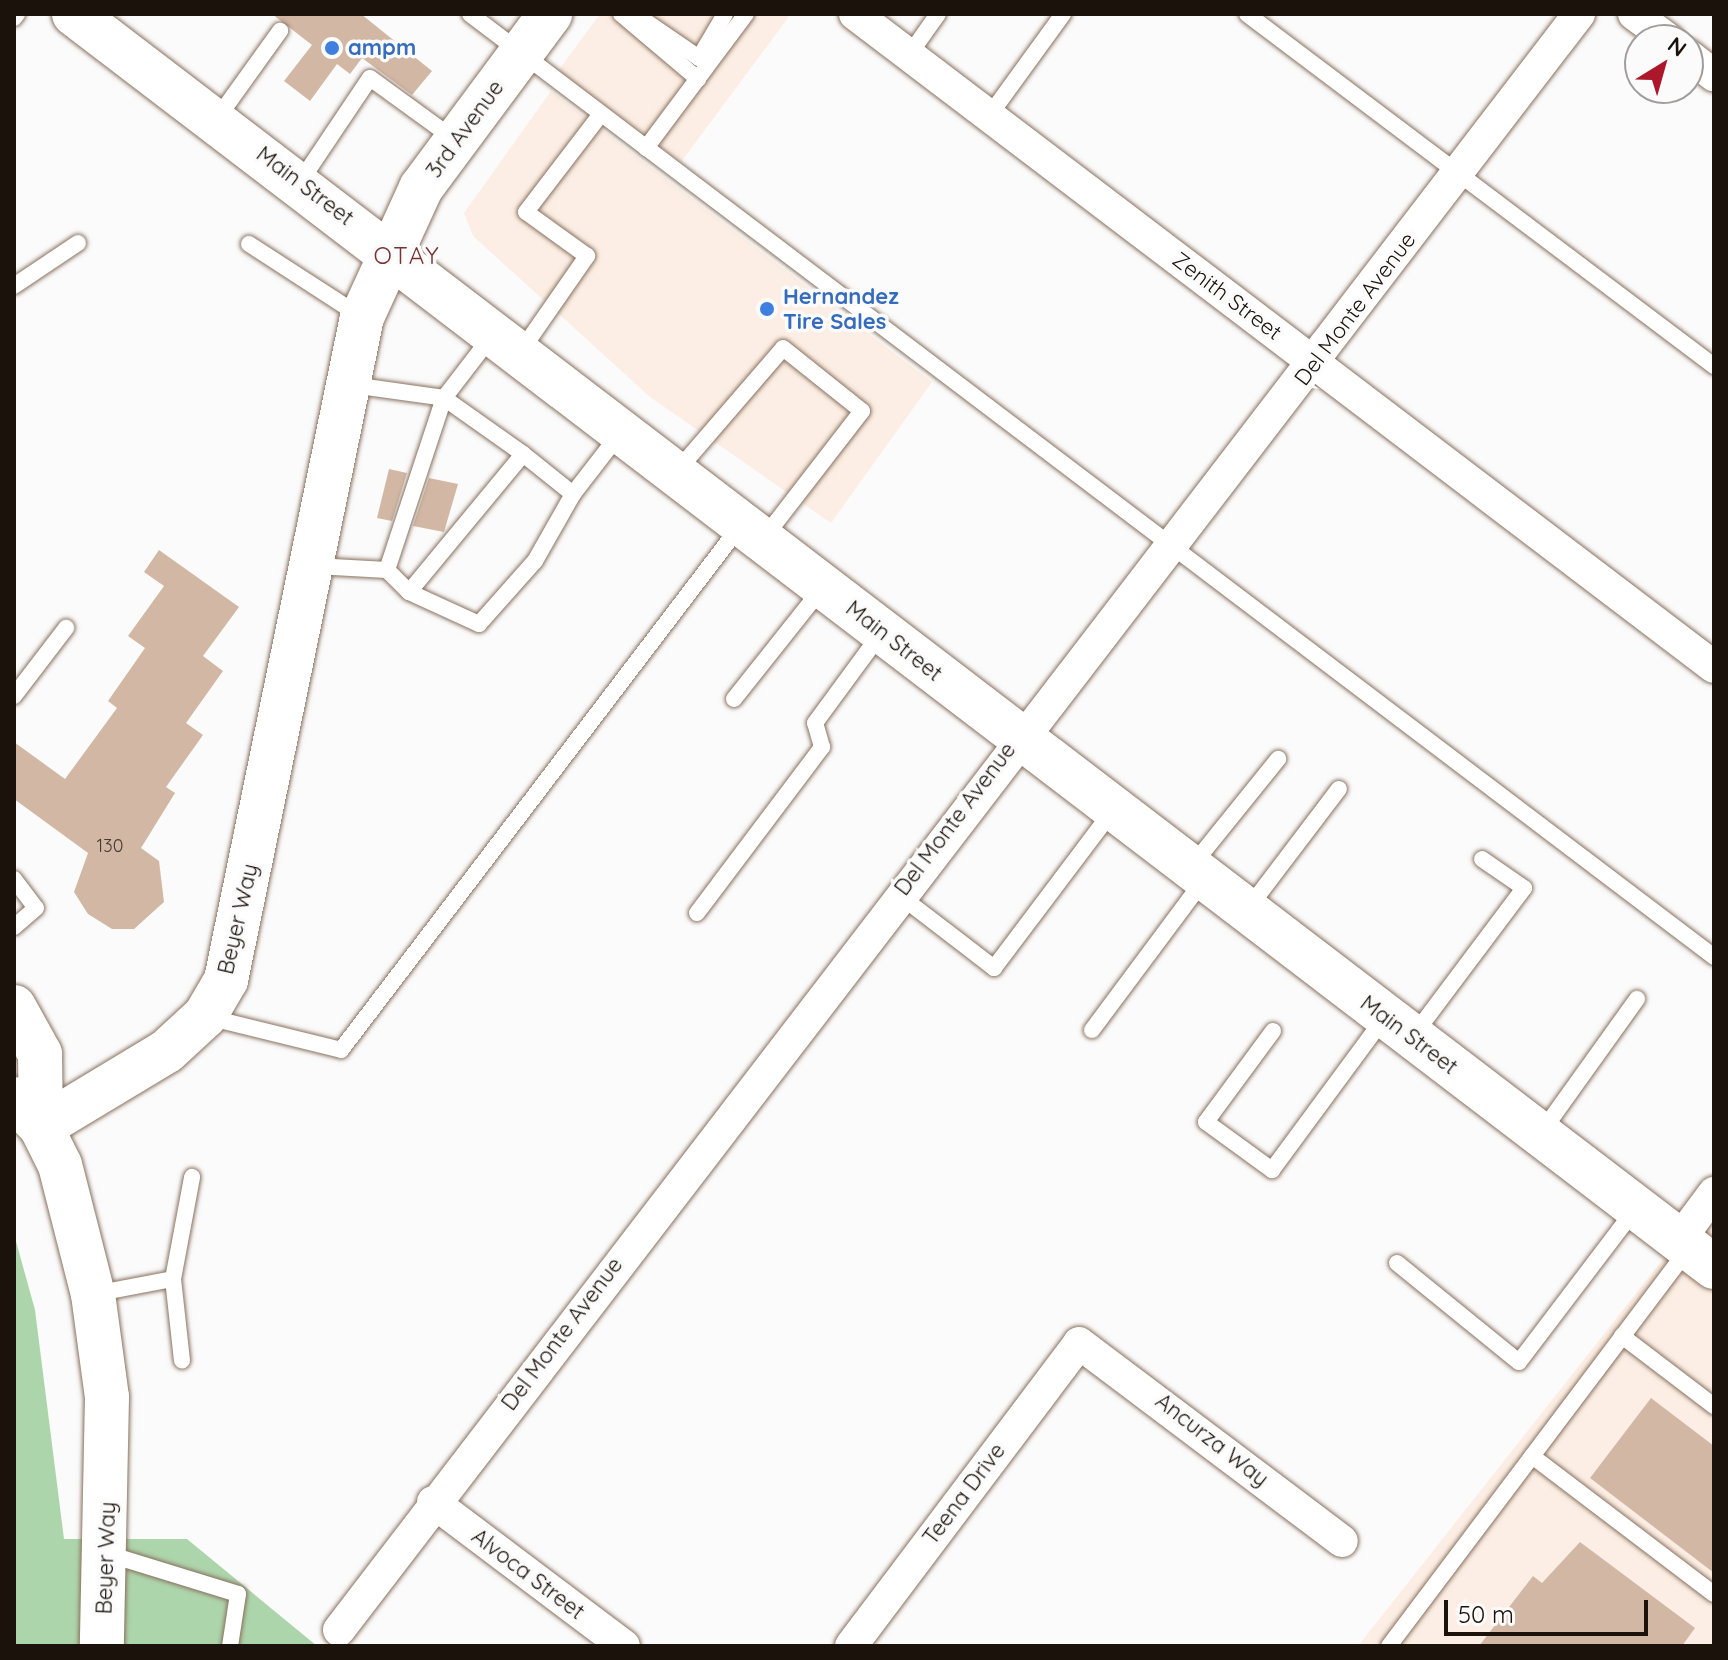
<!DOCTYPE html>
<style>
body{margin:0}
#map{position:relative;width:1728px;height:1660px;overflow:hidden;background:#fbfbfb;font-family:Quicksand,sans-serif}
div>[style]{position:absolute}
.built>*{inset:0;background:#fceee4}
.green>*{inset:0;background:#add5ac}
.building>*{inset:0;background:#d2b8a4}
.roads{filter:drop-shadow(0 0 2px #89715f) drop-shadow(0 0 2px #89715f)}
.lane>*{height:16px;margin:-8px;padding:0 8px;transform-origin:8px;border-radius:8px;background:#fff}
.street>*{height:32px;margin:-16px;padding:0 16px;transform-origin:16px;border-radius:16px;background:#fff}
.secondary>*{height:44px;margin:-22px;padding:0 22px;transform-origin:22px;border-radius:22px;background:#fff}
.primary>*{height:44px;margin:-22px;padding:0 22px;transform-origin:22px;border-radius:22px;background:#fff}
.dots>*{width:22px;height:22px;translate:-50% -50%;box-sizing:border-box;border:4px solid #fbfbfb;border-radius:50%}
span{translate:-50% -50%;white-space:nowrap;text-align:center;line-height:1.15;-webkit-text-stroke:7px #fbfbfb;paint-order:stroke}
.number-label{font-size:18px;color:#493c31}
.number-label span{-webkit-text-stroke-width:0}
.shop-label{font-size:22px;color:#366cbe;font-weight:700}
.left{translate:0 -50%;text-align:left}
.street-label{font-size:22px;color:#1b120b}
.neighbourhood-label{font-size:24px;color:#793233;letter-spacing:2px}
.frame{position:absolute;inset:0;border:16px solid #1b120b;pointer-events:none}
.north{position:absolute;left:1624px;top:24px;width:80px;height:80px;box-sizing:border-box;background:#fbfbfb;border:2px solid #a19e9b;border-radius:50%;rotate:37deg;font-size:22px;font-weight:700;line-height:32px;text-align:center;color:#1b120b}
.north::after{content:'';display:block;margin:auto;width:28px;height:36px;background:#ac172c;clip-path:polygon(50% 0,100% 100%,50% 72%,0 100%)}
.scale{position:absolute;left:1444px;top:1600px;width:204px;height:36px;box-sizing:border-box;border:4px solid #1b120b;border-top:0;padding-left:10px;font-size:24px;line-height:28px;white-space:nowrap;color:#1b120b;-webkit-text-stroke:6px #fbfbfb;paint-order:stroke}
</style>
<div id="map">
<div class="built">
<div style="clip-path:polygon(600px 14px,788px 14px,788px 18px,681px 162px,558px 71px)"></div>
<div style="clip-path:polygon(551px 91px,932px 382px,831px 523px,650px 397px,473px 236px,464px 213px)"></div>
<div style="clip-path:polygon(1712px 1197px,1714px 1646px,1358px 1646px)"></div>
</div>
<div class="green">
<div style="clip-path:polygon(14px 1234px,35px 1310px,64px 1539px,187px 1539px,317px 1646px,14px 1646px)"></div>
</div>
<div class="building">
<div style="clip-path:polygon(272px 14px,361px 14px,432px 71px,412px 95px,362px 58px,350px 74px,337px 64px,310px 101px,284px 81px,312px 45px)"></div>
<div style="clip-path:polygon(389px 469px,407px 473px,392px 521px,377px 518px)"></div>
<div style="clip-path:polygon(429px 478px,458px 484px,444px 532px,413px 526px)"></div>
<div style="clip-path:polygon(159px 550px,239px 607px,203px 656px,223px 671px,186px 723px,203px 735px,166px 787px,175px 793px,141px 848px,159px 861px,164px 902px,134px 929px,112px 929px,88px 914px,74px 892px,88px 853px,14px 799px,14px 742px,65px 779px,117px 708px,108px 701px,145px 648px,128px 636px,164px 586px,144px 572px)"></div>
<div style="clip-path:polygon(1651px 1398px,1714px 1446px,1714px 1573px,1590px 1478px)"></div>
<div style="clip-path:polygon(1580px 1542px,1695px 1628px,1682px 1646px,1479px 1646px,1533px 1576px,1542px 1583px)"></div>
</div>
<div class="roads">
<div class="lane">
<div style="left:470px;top:14px;width:1561px;rotate:37.16deg"></div>
<div style="left:621px;top:14px;width:101px;rotate:40.2deg"></div>
<div style="left:635px;top:14px;width:78px;rotate:34.5deg"></div>
<div style="left:699px;top:58px;width:51px;rotate:-59.4deg"></div>
<div style="left:1247px;top:14px;width:585px;rotate:37.01deg"></div>
<div style="left:14px;top:18px;width:5px;rotate:-53deg"></div>
<div style="left:909px;top:55px;width:50px;rotate:-54.7deg"></div>
<div style="left:989px;top:116px;width:126px;rotate:-54deg"></div>
<div style="left:216px;top:120px;width:110px;rotate:-54.3deg"></div>
<div style="left:646px;top:148px;width:167px;rotate:-53.3deg"></div>
<div style="left:300px;top:182px;width:125px;rotate:-56.1deg"></div>
<div style="left:370px;top:78px;width:104px;rotate:36deg"></div>
<div style="left:249px;top:244px;width:135px;rotate:32.9deg"></div>
<div style="left:14px;top:286px;width:77px;rotate:-33.9deg"></div>
<div style="left:521px;top:351px;width:116px;rotate:-55.2deg"></div>
<div style="left:587px;top:256px;width:75px;rotate:-144.2deg"></div>
<div style="left:526px;top:212px;width:123px;rotate:-52.6deg"></div>
<div style="left:352px;top:385px;width:93px;rotate:8deg"></div>
<div style="left:444px;top:398px;width:97px;rotate:35.3deg"></div>
<div style="left:677px;top:471px;width:162px;rotate:-49.2deg"></div>
<div style="left:783px;top:348px;width:101px;rotate:38.6deg"></div>
<div style="left:862px;top:411px;width:162px;rotate:127.7deg"></div>
<div style="left:315px;top:566px;width:72px;rotate:3.2deg"></div>
<div style="left:387px;top:570px;width:31px;rotate:45deg"></div>
<div style="left:409px;top:592px;width:179px;rotate:-50.4deg"></div>
<div style="left:523px;top:454px;width:64px;rotate:38.7deg"></div>
<div style="left:573px;top:494px;width:78px;rotate:-52.3deg"></div>
<div style="left:387px;top:570px;width:181px;rotate:-71.7deg"></div>
<div style="left:444px;top:398px;width:77px;rotate:-52.4deg"></div>
<div style="left:409px;top:592px;width:77px;rotate:24.6deg"></div>
<div style="left:479px;top:624px;width:84px;rotate:-48.4deg"></div>
<div style="left:535px;top:561px;width:77px;rotate:-60.4deg"></div>
<div style="left:14px;top:696px;width:86px;rotate:-52.6deg"></div>
<div style="left:734px;top:699px;width:143px;rotate:-51.5deg"></div>
<div style="left:1191px;top:867px;width:139px;rotate:-51.1deg"></div>
<div style="left:14px;top:879px;width:36px;rotate:53deg"></div>
<div style="left:36px;top:908px;width:29px;rotate:139deg"></div>
<div style="left:899px;top:895px;width:120px;rotate:37.5deg"></div>
<div style="left:994px;top:968px;width:198px;rotate:-53deg"></div>
<div style="left:1247px;top:910px;width:152px;rotate:-52.8deg"></div>
<div style="left:697px;top:913px;width:208px;rotate:-53deg"></div>
<div style="left:822px;top:747px;width:25px;rotate:-106deg"></div>
<div style="left:815px;top:723px;width:112px;rotate:-53.7deg"></div>
<div style="left:207px;top:1017px;width:138px;rotate:13.8deg"></div>
<div style="left:341px;top:1050px;width:659px;rotate:-52.71deg"></div>
<div style="left:1092px;top:1030px;width:187px;rotate:-53.3deg"></div>
<div style="left:1273px;top:1031px;width:113px;rotate:126.4deg"></div>
<div style="left:1206px;top:1122px;width:82px;rotate:36deg"></div>
<div style="left:1272px;top:1170px;width:189px;rotate:-53.6deg"></div>
<div style="left:1413px;top:1036px;width:185px;rotate:-53.1deg"></div>
<div style="left:1524px;top:888px;width:51px;rotate:-145.4deg"></div>
<div style="left:1541px;top:1133px;width:165px;rotate:-54.4deg"></div>
<div style="left:1397px;top:1263px;width:157px;rotate:39.1deg"></div>
<div style="left:1519px;top:1362px;width:192px;rotate:-52.8deg"></div>
<div style="left:173px;top:1279px;width:82px;rotate:83.7deg"></div>
<div style="left:94px;top:1294px;width:80px;rotate:-10.8deg"></div>
<div style="left:173px;top:1279px;width:104px;rotate:-79.4deg"></div>
<div style="left:1622px;top:1336px;width:116px;rotate:37.3deg"></div>
<div style="left:1532px;top:1456px;width:228px;rotate:37.2deg"></div>
<div style="left:108px;top:1554px;width:136px;rotate:17.1deg"></div>
<div style="left:238px;top:1594px;width:53px;rotate:98.7deg"></div>
<div style="left:1389px;top:1646px;width:497px;rotate:-53deg"></div>
</div>
<div class="street">
<div style="left:855px;top:14px;width:1079px;rotate:37.24deg"></div>
<div style="left:1634px;top:14px;width:44px;rotate:36.6deg"></div>
<div style="left:1688px;top:55px;width:33px;rotate:38deg"></div>
<div style="left:1679px;top:1240px;width:59px;rotate:-53.3deg"></div>
<div style="left:433px;top:1502px;width:239px;rotate:37deg"></div>
<div style="left:339px;top:1630px;width:2037px;rotate:-52.5deg"></div>
<div style="left:851px;top:1646px;width:379px;rotate:-53deg"></div>
<div style="left:1079px;top:1343px;width:329px;rotate:37deg"></div>
</div>
<div class="secondary">
<div style="left:74px;top:14px;width:2064px;rotate:37.38deg"></div>
<div style="left:41px;top:1127px;width:147px;rotate:-31.1deg"></div>
<div style="left:167px;top:1051px;width:52px;rotate:-42.6deg"></div>
<div style="left:205px;top:1016px;width:42px;rotate:-59.7deg"></div>
<div style="left:226px;top:980px;width:677px;rotate:-78.41deg"></div>
<div style="left:362px;top:317px;width:142px;rotate:-65.4deg"></div>
<div style="left:421px;top:188px;width:217px;rotate:-53.4deg"></div>
</div>
<div class="primary">
<div style="left:14px;top:1007px;width:54px;rotate:61deg"></div>
<div style="left:40px;top:1054px;width:73px;rotate:89.2deg"></div>
<div style="left:14px;top:1099px;width:39px;rotate:46deg"></div>
<div style="left:41px;top:1127px;width:42px;rotate:63.4deg"></div>
<div style="left:60px;top:1165px;width:133px;rotate:75.7deg"></div>
<div style="left:93px;top:1294px;width:104px;rotate:82.3deg"></div>
<div style="left:107px;top:1397px;width:249px;rotate:91.2deg"></div>
</div>
</div>
<div class="dots">
<div style="left:332px;top:48px;background:#3f7fe0"></div>
<div style="left:767px;top:309px;background:#3f7fe0"></div>
</div>
<div class="number-label">
<span style="left:110px;top:846px">130</span>
</div>
<div class="shop-label">
<span class="left" style="left:348px;top:48px">ampm</span>
<span class="left" style="left:783px;top:309px">Hernandez<br>Tire Sales</span>
</div>
<div class="street-label">
<span style="left:465px;top:129px;rotate:-54deg">3rd Avenue</span>
<span style="left:305px;top:186px;rotate:37deg">Main Street</span>
<span style="left:1227px;top:296px;rotate:37deg">Zenith Street</span>
<span style="left:1355px;top:309px;rotate:-53deg">Del Monte Avenue</span>
<span style="left:894px;top:641px;rotate:38deg">Main Street</span>
<span style="left:955px;top:819px;rotate:-53deg">Del Monte Avenue</span>
<span style="left:238px;top:919px;rotate:-77deg">Beyer Way</span>
<span style="left:1409px;top:1035px;rotate:37deg">Main Street</span>
<span style="left:562px;top:1334px;rotate:-53deg">Del Monte Avenue</span>
<span style="left:1212px;top:1440px;rotate:38deg">Ancurza Way</span>
<span style="left:964px;top:1494px;rotate:-53deg">Teena Drive</span>
<span style="left:106px;top:1558px;rotate:-88deg">Beyer Way</span>
<span style="left:528px;top:1574px;rotate:37deg">Alvoca Street</span>
</div>
<div class="neighbourhood-label">
<span style="left:407px;top:256px">OTAY</span>
</div>
<div class="frame"></div>
<div class="north">N</div>
<div class="scale">50 m</div>
</div>
